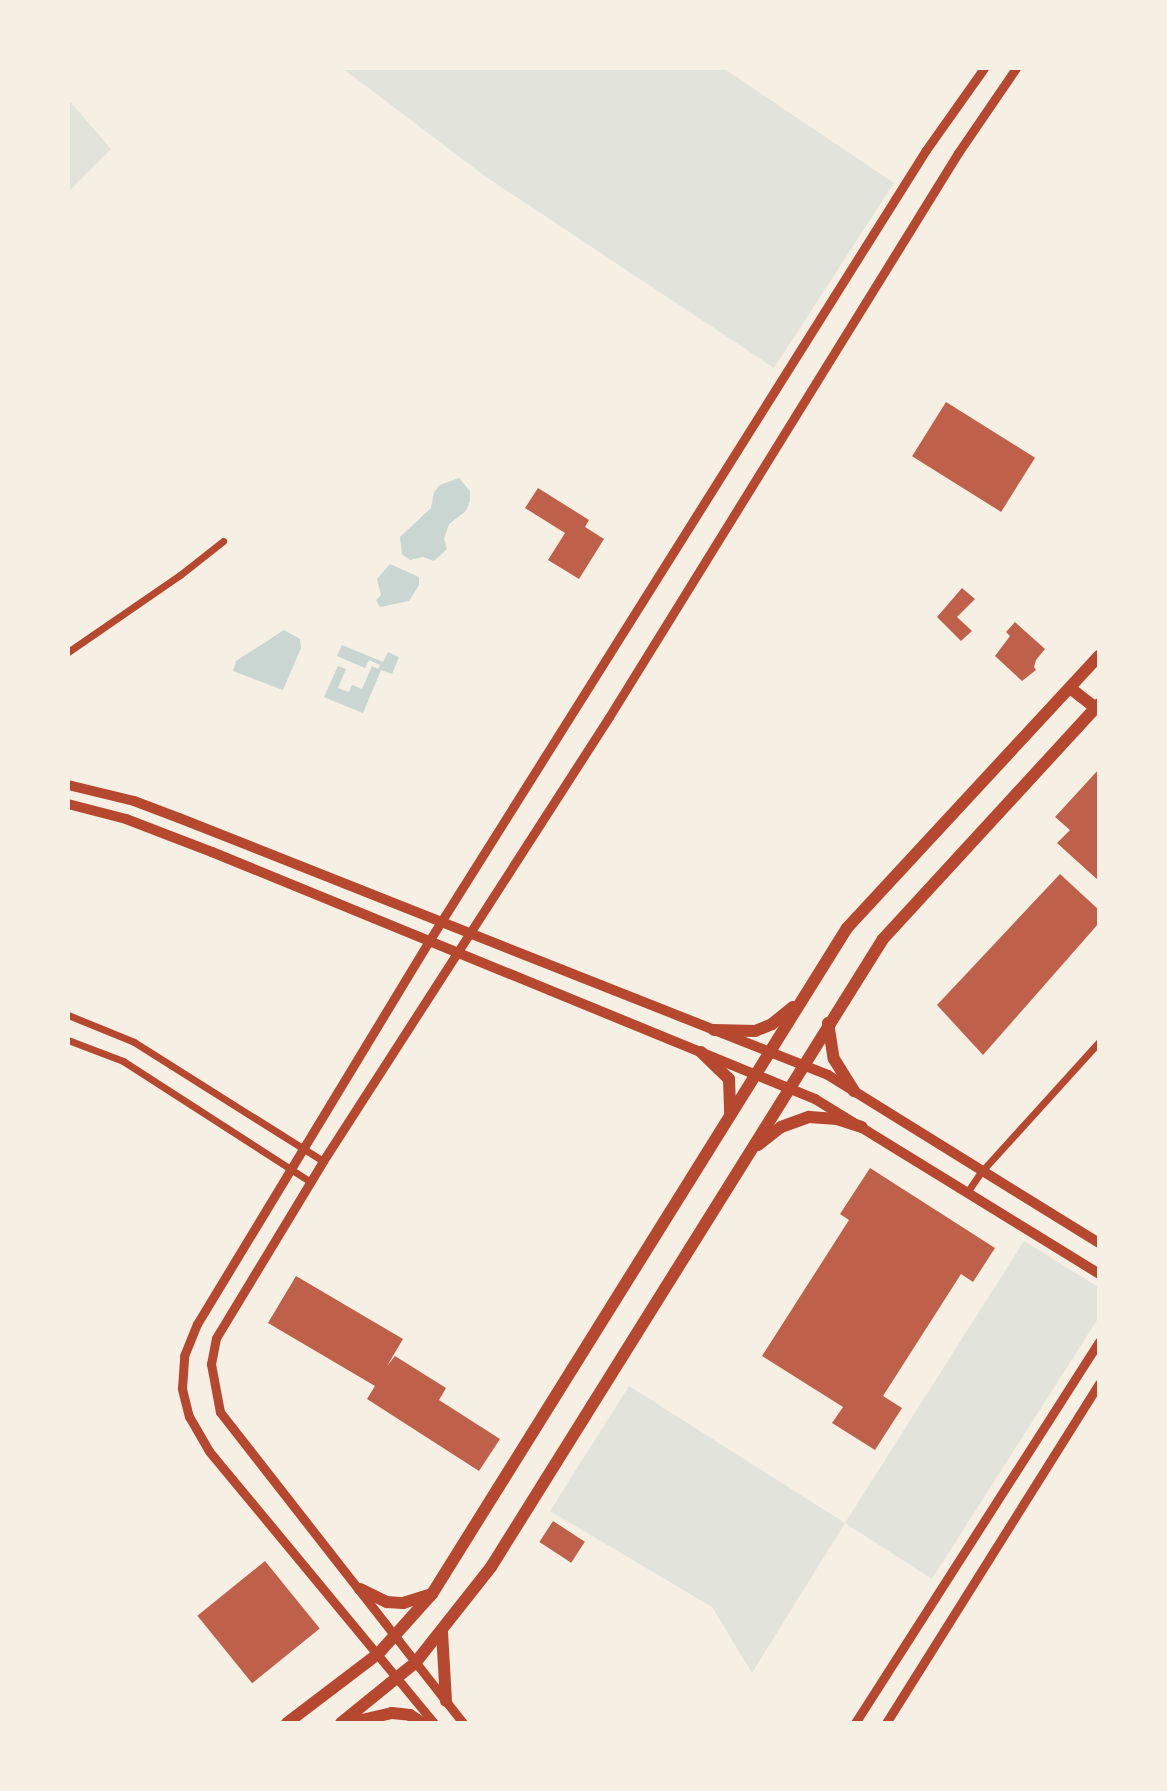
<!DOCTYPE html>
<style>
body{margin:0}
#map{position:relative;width:1167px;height:1791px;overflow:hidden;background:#f6efe4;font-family:"Noto Serif",serif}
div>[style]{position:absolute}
.green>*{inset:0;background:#e2e4dc}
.water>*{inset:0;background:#c9d6d2}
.building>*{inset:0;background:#bf614a;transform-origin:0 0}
.minor>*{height:7px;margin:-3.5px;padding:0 3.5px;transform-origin:3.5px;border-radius:3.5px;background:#b5482f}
.tertiary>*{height:9px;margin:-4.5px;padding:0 4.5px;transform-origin:4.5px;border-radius:4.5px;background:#b5482f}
.secondary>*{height:10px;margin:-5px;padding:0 5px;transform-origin:5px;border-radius:5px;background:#b5482f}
.trunk>*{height:12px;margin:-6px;padding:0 6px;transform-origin:6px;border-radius:6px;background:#b5482f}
span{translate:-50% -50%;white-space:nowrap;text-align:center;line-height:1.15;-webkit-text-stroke:8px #f6efe4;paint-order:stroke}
.frame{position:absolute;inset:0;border:70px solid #f6efe4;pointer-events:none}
</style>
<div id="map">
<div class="green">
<div style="clip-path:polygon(342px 68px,723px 68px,894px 183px,774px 368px,486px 177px)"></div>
<div style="clip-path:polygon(68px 99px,111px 149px,68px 192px)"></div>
<div style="clip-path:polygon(1024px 1241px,1098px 1287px,1099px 1317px,932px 1579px,845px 1523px,752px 1673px,712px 1607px,550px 1511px,629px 1386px,845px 1523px)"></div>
</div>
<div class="water">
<div style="clip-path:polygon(459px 478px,470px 491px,470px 501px,466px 511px,449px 524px,444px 539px,447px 549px,434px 561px,423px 557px,410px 560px,402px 554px,400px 537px,431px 508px,434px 492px,440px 485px)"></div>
<div style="clip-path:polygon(390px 564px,419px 577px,419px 585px,409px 601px,380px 607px,376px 600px,381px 595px,377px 579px)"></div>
<div style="clip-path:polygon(284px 630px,300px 639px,301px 648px,283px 690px,233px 671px,236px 661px)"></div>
<div style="clip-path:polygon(342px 645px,383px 662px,388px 652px,399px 657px,392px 674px,381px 670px,363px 713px,324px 697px,338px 666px,346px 669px,338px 688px,349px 692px,352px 685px,362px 689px,372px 666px,378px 669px,380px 665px,369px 660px,365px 668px,337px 656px)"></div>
</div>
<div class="building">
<div style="left:946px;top:402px;width:105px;height:64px;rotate:32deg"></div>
<div style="clip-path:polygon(538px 488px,589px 520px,585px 527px,604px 539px,579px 579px,548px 560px,565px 533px,525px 508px)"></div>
<div style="clip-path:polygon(962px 588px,975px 599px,957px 617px,972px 631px,961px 641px,937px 617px)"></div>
<div style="clip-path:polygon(1015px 622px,1045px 649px,1036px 660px,1034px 667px,1036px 670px,1022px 681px,995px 656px,1010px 636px,1006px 632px)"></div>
<div style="clip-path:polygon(1099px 769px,1099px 881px,1057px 843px,1070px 830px,1055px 817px)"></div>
<div style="clip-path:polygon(1060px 874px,1099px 910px,1099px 923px,983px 1055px,937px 1005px)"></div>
<div style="clip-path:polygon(870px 1168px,995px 1248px,973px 1282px,961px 1274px,883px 1396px,902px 1408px,875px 1450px,832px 1423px,843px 1407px,762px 1356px,849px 1220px,840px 1214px)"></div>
<div style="clip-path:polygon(296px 1276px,403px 1339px,387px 1366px,395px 1356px,446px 1388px,439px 1400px,500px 1439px,479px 1471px,367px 1399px,375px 1386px,268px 1323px)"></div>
<div style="left:553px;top:1521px;width:38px;height:25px;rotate:33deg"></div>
<div style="left:265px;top:1561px;width:87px;height:87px;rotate:51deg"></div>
</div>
<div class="minor">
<div style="left:68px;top:652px;width:136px;rotate:-34.5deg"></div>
<div style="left:180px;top:575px;width:55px;rotate:-38.3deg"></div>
<div style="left:68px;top:1015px;width:71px;rotate:22.2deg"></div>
<div style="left:134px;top:1042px;width:223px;rotate:32.2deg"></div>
<div style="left:68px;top:1040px;width:59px;rotate:20.9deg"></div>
<div style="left:123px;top:1061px;width:224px;rotate:32.8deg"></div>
<div style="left:968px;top:1191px;width:23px;rotate:-56deg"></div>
<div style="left:981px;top:1172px;width:176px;rotate:-47.8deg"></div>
</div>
<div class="tertiary">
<div style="left:434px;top:1723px;width:353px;rotate:-129.6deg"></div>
<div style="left:209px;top:1451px;width:39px;rotate:-120deg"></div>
<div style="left:189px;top:1417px;width:30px;rotate:-104deg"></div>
<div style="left:182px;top:1388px;width:32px;rotate:-86deg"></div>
<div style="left:184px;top:1356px;width:35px;rotate:-68deg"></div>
<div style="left:197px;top:1324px;width:448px;rotate:-58.8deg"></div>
<div style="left:429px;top:941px;width:934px;rotate:-57.86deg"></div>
<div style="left:926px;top:150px;width:100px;rotate:-54.7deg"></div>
<div style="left:463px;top:1723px;width:395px;rotate:-128deg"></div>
<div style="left:220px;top:1412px;width:49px;rotate:-100.6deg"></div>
<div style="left:211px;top:1364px;width:26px;rotate:-79deg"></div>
<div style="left:216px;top:1338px;width:207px;rotate:-58.8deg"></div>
<div style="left:323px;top:1161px;width:528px;rotate:-57.21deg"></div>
<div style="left:609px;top:717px;width:663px;rotate:-58.25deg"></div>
<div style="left:958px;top:153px;width:103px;rotate:-55.7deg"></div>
<div style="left:855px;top:1723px;width:453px;rotate:-57.4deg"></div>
<div style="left:886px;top:1723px;width:401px;rotate:-57.9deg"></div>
</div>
<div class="secondary">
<div style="left:68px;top:785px;width:68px;rotate:13.6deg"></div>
<div style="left:134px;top:801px;width:48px;rotate:20.7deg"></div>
<div style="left:179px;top:818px;width:698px;rotate:21.6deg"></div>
<div style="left:828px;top:1075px;width:319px;rotate:31.8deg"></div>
<div style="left:68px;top:804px;width:60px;rotate:14.5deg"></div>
<div style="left:126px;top:819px;width:92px;rotate:21deg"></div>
<div style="left:212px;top:852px;width:652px;rotate:22.27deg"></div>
<div style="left:815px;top:1099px;width:334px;rotate:31.6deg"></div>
</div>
<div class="trunk">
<div style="left:1070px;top:688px;width:33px;rotate:38deg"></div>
<div style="left:828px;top:1023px;width:36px;rotate:81deg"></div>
<div style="left:834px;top:1059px;width:38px;rotate:58deg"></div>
<div style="left:714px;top:1030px;width:41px;rotate:1.4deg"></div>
<div style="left:755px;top:1031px;width:18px;rotate:-22deg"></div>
<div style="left:772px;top:1024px;width:27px;rotate:-39deg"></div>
<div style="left:701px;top:1052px;width:39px;rotate:44deg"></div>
<div style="left:729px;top:1079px;width:36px;rotate:88deg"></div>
<div style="left:758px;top:1145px;width:29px;rotate:-38deg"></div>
<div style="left:781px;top:1127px;width:30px;rotate:-20deg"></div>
<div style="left:809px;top:1117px;width:28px;rotate:4deg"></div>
<div style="left:837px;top:1119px;width:26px;rotate:18deg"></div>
<div style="left:360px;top:1589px;width:30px;rotate:26deg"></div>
<div style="left:387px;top:1602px;width:16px;rotate:4deg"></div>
<div style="left:403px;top:1603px;width:27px;rotate:-17deg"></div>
<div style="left:442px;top:1632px;width:69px;rotate:86.7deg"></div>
<div style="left:287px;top:1723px;width:114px;rotate:-37.2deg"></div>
<div style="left:378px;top:1654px;width:81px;rotate:-48deg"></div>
<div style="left:432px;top:1594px;width:785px;rotate:-58.07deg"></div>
<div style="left:847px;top:928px;width:371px;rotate:-47.2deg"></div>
<div style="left:341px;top:1723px;width:97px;rotate:-39.1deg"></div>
<div style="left:416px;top:1662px;width:121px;rotate:-51.7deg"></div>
<div style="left:491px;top:1567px;width:740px;rotate:-58.03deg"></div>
<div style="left:883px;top:939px;width:319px;rotate:-47.4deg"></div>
<div style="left:349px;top:1723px;width:44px;rotate:-13.1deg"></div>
<div style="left:392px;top:1713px;width:18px;rotate:6deg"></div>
<div style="left:410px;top:1715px;width:14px;rotate:34deg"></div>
</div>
<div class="frame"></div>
</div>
